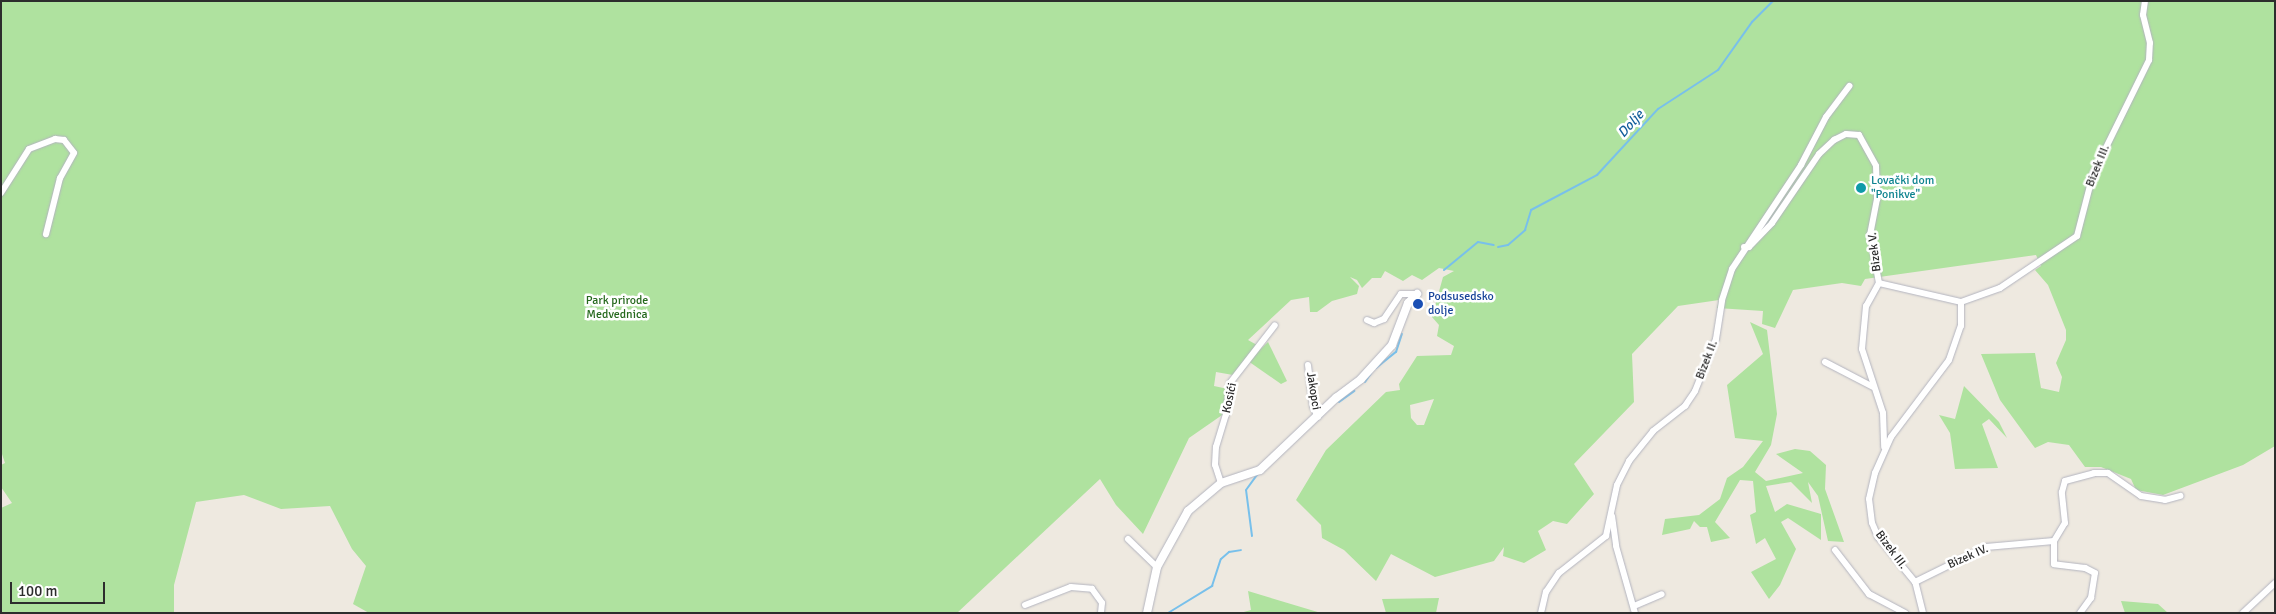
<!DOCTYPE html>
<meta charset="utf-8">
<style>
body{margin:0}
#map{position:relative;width:2276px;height:614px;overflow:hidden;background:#eee9e0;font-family:Signika,sans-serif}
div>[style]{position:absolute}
.green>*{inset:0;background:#afe29f}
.stream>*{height:2px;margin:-1px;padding:0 1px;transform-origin:1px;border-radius:1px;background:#78c0eb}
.roads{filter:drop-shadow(0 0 1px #b3b4bf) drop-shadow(0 0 1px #b3b4bf)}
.minor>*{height:6px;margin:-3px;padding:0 3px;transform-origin:3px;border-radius:3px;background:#fff}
.tertiary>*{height:8px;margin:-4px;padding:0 4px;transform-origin:4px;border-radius:4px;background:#fff}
.dots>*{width:14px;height:14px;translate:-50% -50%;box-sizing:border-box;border:2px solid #fff;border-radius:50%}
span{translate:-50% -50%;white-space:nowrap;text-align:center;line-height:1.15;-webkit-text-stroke:5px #fff;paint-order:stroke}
.street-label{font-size:12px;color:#2d2d2d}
.culture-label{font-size:12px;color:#0d838f}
.left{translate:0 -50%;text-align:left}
.transit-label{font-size:12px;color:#164399}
.park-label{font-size:12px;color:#26691e}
.water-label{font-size:14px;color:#135e9b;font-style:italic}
.frame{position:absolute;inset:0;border:2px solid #2d2d2d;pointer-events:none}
.scale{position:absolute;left:10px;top:582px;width:95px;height:22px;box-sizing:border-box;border:2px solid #2d2d2d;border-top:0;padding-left:6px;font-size:15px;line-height:18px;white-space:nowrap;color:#2d2d2d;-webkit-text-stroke:4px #fff;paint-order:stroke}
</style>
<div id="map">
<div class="green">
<div style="clip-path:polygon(evenodd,1px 1px,2275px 1px,2275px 446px,2243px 465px,2163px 495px,2136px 490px,2131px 479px,2101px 467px,2085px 467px,2069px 445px,2048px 442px,2035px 448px,2000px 400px,1981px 354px,2035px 353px,2041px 388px,2059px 392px,2062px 377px,2056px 363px,2066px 340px,2066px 330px,2048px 285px,2035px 270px,2041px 266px,2036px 255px,1865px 279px,1861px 286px,1842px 283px,1793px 290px,1775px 328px,1762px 324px,1763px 311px,1717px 308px,1719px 300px,1678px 306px,1632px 354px,1634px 402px,1574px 464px,1594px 494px,1567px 524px,1553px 521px,1538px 531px,1546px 550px,1524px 563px,1503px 556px,1504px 547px,1494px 561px,1435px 577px,1391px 554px,1376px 581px,1344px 550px,1322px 538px,1321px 525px,1296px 500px,1326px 450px,1386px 392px,1400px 390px,1399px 384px,1417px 356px,1451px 355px,1454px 346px,1437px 336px,1439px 325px,1432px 317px,1443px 277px,1454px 271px,1439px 268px,1422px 280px,1412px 275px,1403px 281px,1385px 271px,1381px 278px,1372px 278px,1362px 288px,1357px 280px,1350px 277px,1359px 286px,1357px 294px,1332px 301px,1317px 312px,1310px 312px,1309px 297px,1291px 300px,1248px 340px,1257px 345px,1233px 375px,1216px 372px,1214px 386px,1228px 389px,1225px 413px,1189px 438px,1143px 534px,1116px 505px,1100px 479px,957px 613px,369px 613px,353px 604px,366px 566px,352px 549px,330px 506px,281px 509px,244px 495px,196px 502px,174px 585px,174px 613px,1px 613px,1px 508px,12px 503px,1px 487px,1px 465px,5px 463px,1px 451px,1px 1px,1434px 399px,1424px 425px,1417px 425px,1411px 418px,1410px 405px,1434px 399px)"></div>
<div style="clip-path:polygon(1750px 322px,1767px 330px,1777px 414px,1771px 445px,1755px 472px,1766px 481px,1803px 473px,1776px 454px,1795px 449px,1810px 451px,1826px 465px,1825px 489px,1844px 542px,1828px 541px,1818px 496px,1808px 482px,1812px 503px,1791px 482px,1766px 486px,1775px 512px,1787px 504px,1821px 514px,1821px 540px,1788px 518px,1781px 522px,1796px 549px,1780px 585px,1769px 599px,1751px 572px,1776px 559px,1765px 538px,1756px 544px,1750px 515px,1756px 512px,1753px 481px,1740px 480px,1715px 522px,1730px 538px,1711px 542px,1707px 527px,1700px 527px,1694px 521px,1690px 529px,1662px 535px,1665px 519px,1699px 515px,1720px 499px,1727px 478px,1743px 467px,1763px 441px,1735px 438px,1727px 385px,1763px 354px)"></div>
<div style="clip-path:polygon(1268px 342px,1287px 381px,1281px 384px,1248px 361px)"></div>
<div style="clip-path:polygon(1964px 386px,1999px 422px,2007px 438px,1989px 419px,1982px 424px,1998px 468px,1955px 469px,1950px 433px,1939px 415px,1955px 419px)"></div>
<div style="clip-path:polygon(1248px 591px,1321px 613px,1240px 613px,1251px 610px)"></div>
<div style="clip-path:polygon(1439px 598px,1436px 613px,1386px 613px,1382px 599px)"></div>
<div style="clip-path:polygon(2121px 601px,2158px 604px,2168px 613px,2125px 613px)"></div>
</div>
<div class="stream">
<div style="left:1498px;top:247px;width:10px;rotate:-11deg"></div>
<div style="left:1508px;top:245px;width:23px;rotate:-41deg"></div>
<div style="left:1525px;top:230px;width:21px;rotate:-73deg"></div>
<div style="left:1531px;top:210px;width:75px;rotate:-27.9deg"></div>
<div style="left:1597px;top:175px;width:90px;rotate:-47.3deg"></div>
<div style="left:1658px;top:109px;width:72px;rotate:-33deg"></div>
<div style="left:1718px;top:70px;width:59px;rotate:-54.7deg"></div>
<div style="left:1752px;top:22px;width:30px;rotate:-45deg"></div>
<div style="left:1444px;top:270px;width:44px;rotate:-39.5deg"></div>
<div style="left:1478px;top:242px;width:16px;rotate:11deg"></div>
<div style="left:1376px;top:368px;width:26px;rotate:-39deg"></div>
<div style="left:1396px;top:352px;width:19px;rotate:-72deg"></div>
<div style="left:1365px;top:382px;width:11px;rotate:-56deg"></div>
<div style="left:1339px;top:402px;width:19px;rotate:-36deg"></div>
<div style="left:1252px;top:536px;width:46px;rotate:-97.4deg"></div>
<div style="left:1246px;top:490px;width:19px;rotate:-54deg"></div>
<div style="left:1168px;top:613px;width:52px;rotate:-31.5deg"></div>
<div style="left:1212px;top:586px;width:28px;rotate:-72deg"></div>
<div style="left:1221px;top:559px;width:11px;rotate:-41deg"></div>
<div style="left:1229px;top:552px;width:12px;rotate:-9deg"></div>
</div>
<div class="roads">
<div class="minor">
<div style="left:1px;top:193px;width:52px;rotate:-57.5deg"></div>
<div style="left:29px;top:149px;width:28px;rotate:-21deg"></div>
<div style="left:55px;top:139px;width:9px;rotate:6deg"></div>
<div style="left:64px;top:140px;width:16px;rotate:52deg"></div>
<div style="left:74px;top:153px;width:29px;rotate:119deg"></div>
<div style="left:60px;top:178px;width:58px;rotate:104deg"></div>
<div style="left:1744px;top:247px;width:5px"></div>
<div style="left:1749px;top:247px;width:33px;rotate:-46deg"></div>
<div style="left:1772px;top:223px;width:83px;rotate:-55.7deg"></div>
<div style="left:1819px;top:154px;width:21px;rotate:-43deg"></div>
<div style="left:1834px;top:140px;width:13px;rotate:-27deg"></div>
<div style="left:1846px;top:134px;width:13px;rotate:4deg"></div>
<div style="left:1859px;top:135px;width:35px;rotate:61deg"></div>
<div style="left:1876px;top:166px;width:33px;rotate:88deg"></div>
<div style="left:1877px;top:199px;width:36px;rotate:101deg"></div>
<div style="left:1870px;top:234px;width:50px;rotate:79.6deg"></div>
<div style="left:1879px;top:283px;width:26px;rotate:119deg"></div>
<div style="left:1866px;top:306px;width:43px;rotate:95.3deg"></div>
<div style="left:1862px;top:349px;width:67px;rotate:71.8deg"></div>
<div style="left:1883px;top:413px;width:34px;rotate:88deg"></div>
<div style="left:1879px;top:283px;width:84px;rotate:13deg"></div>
<div style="left:1367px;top:320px;width:8px;rotate:23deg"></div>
<div style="left:1374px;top:323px;width:11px;rotate:-22deg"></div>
<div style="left:1384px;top:319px;width:30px;rotate:-56deg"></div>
<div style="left:1401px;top:294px;width:16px"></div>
<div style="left:1825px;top:362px;width:54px;rotate:27.5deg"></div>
<div style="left:1308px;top:365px;width:42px;rotate:83.2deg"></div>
<div style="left:1313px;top:407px;width:11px;rotate:63deg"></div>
<div style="left:1221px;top:483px;width:19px;rotate:-108deg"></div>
<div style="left:1215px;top:465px;width:18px;rotate:-87deg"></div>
<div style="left:1216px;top:447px;width:34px;rotate:-73deg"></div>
<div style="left:1226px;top:415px;width:32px;rotate:-83deg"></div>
<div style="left:1230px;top:383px;width:73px;rotate:-52.2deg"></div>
<div style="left:1612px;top:516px;width:30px;rotate:82deg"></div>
<div style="left:1616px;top:546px;width:70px;rotate:74.2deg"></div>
<div style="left:1128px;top:539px;width:40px;rotate:44deg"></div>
<div style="left:1835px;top:550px;width:56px;rotate:52.3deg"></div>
<div style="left:1869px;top:594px;width:41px;rotate:27.8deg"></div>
<div style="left:1915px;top:582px;width:79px;rotate:-26.2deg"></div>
<div style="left:1986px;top:547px;width:68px;rotate:-5deg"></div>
<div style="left:1025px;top:605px;width:49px;rotate:-21.4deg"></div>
<div style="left:1071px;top:587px;width:21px;rotate:5deg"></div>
<div style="left:1092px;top:589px;width:17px;rotate:54deg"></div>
<div style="left:1102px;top:603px;width:10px;rotate:96deg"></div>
<div style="left:1634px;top:606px;width:30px;rotate:-23deg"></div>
<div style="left:1541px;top:613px;width:22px;rotate:-77deg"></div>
<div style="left:1546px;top:592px;width:23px;rotate:-56deg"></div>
<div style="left:1559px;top:573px;width:60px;rotate:-38.2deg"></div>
<div style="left:1606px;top:536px;width:52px;rotate:-77.8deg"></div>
<div style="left:1617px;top:485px;width:27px;rotate:-63deg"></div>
<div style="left:1629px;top:461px;width:38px;rotate:-51deg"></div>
<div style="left:1653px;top:431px;width:41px;rotate:-38deg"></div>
<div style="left:1685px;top:406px;width:18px;rotate:-56deg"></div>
<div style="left:1695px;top:391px;width:56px;rotate:-68deg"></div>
<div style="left:1716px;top:339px;width:39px;rotate:-81deg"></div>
<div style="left:1722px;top:300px;width:33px;rotate:-72deg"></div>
<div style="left:1732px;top:269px;width:125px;rotate:-56.4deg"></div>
<div style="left:1801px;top:165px;width:54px;rotate:-62.5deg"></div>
<div style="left:1826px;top:117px;width:39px;rotate:-53deg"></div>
<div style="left:1923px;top:613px;width:32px;rotate:-104deg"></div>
<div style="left:1915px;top:582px;width:58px;rotate:-129.4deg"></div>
<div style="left:1878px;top:537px;width:15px;rotate:-113deg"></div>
<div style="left:1872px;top:523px;width:24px;rotate:-97deg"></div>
<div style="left:1869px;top:499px;width:27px;rotate:-77deg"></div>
<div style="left:1875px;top:473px;width:39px;rotate:-66deg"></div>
<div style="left:1891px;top:437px;width:96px;rotate:-53deg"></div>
<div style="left:1949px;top:360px;width:36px;rotate:-71deg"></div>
<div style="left:1961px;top:326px;width:24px;rotate:-90deg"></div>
<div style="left:1961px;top:302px;width:41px;rotate:-19.7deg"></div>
<div style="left:2000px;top:288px;width:93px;rotate:-34deg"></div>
<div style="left:2077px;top:236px;width:64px;rotate:-75.5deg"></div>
<div style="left:2093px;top:174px;width:127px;rotate:-63.8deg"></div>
<div style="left:2149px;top:60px;width:17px;rotate:-87deg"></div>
<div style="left:2150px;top:43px;width:29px;rotate:-104deg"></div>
<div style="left:2143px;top:15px;width:14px;rotate:-82deg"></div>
<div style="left:2080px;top:613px;width:19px;rotate:-54deg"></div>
<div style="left:2091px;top:598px;width:25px;rotate:-81deg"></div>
<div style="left:2095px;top:573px;width:11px;rotate:-153deg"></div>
<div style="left:2085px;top:568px;width:31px;rotate:-173deg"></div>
<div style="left:2054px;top:564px;width:23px;rotate:-90deg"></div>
<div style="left:2054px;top:541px;width:21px;rotate:-59deg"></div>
<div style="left:2065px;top:523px;width:31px;rotate:-96deg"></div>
<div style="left:2062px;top:492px;width:11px;rotate:-75deg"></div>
<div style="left:2065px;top:481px;width:30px;rotate:-15deg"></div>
<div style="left:2094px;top:473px;width:14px"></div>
<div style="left:2108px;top:473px;width:40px;rotate:34.9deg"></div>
<div style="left:2141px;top:496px;width:24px;rotate:9deg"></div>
<div style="left:2165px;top:500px;width:16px;rotate:-15deg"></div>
<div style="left:2243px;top:613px;width:44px;rotate:-43.2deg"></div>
</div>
<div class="tertiary">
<div style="left:1147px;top:613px;width:47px;rotate:-77.7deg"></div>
<div style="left:1157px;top:567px;width:64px;rotate:-61deg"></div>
<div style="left:1188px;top:511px;width:43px;rotate:-40.3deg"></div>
<div style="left:1221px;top:483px;width:41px;rotate:-18.4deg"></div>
<div style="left:1260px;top:470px;width:105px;rotate:-43.5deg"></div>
<div style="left:1336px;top:398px;width:31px;rotate:-37deg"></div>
<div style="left:1361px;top:379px;width:46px;rotate:-47.6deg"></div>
<div style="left:1392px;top:345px;width:45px;rotate:-69.1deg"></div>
<div style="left:1408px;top:303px;width:13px;rotate:-45deg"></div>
</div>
</div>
<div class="dots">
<div style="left:1861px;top:188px;background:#0f9aa8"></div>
<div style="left:1418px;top:304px;background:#1a4fb4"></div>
</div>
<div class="street-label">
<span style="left:2098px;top:166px;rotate:-68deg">Bizek III.</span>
<span style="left:1875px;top:252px;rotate:-97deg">Bizek V.</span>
<span style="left:1707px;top:360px;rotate:-69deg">Bizek II.</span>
<span style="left:1313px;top:391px;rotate:81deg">Jakopci</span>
<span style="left:1230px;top:398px;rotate:-78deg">Kosići</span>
<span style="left:1891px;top:550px;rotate:53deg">Bizek III.</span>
<span style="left:1968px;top:557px;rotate:-24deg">Bizek IV.</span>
</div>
<div class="culture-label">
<span class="left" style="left:1871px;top:188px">Lovački dom<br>"Ponikve"</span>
</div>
<div class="transit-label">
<span class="left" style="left:1428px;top:304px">Podsusedsko<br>dolje</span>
</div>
<div class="park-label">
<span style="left:617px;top:308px">Park prirode<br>Medvednica</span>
</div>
<div class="water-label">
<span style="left:1631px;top:124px;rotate:-48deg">Dolje</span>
</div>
<div class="frame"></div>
<div class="scale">100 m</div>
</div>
